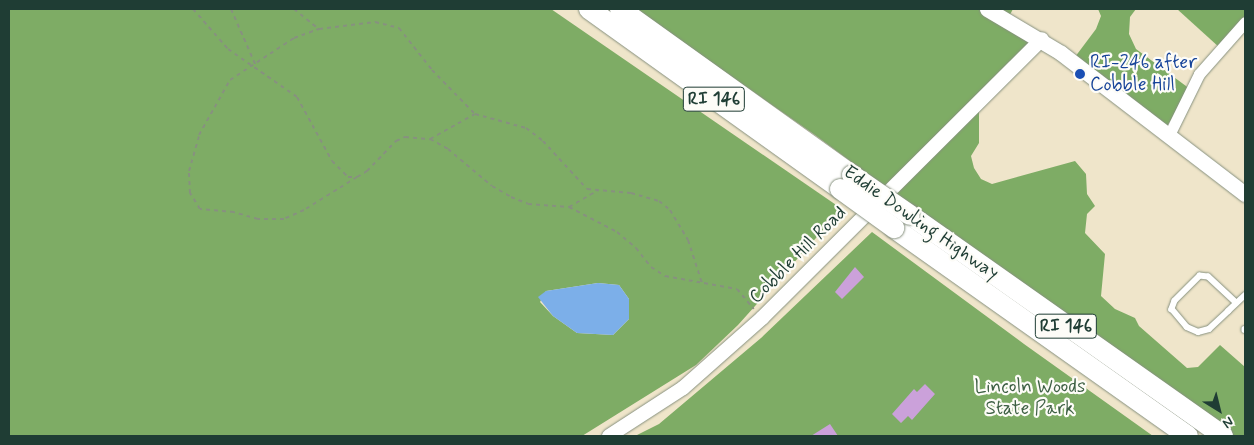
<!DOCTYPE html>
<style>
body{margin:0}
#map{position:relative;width:1254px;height:445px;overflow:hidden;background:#efe5ca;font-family:Mynerve,sans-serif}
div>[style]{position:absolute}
.forest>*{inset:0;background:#7eac65}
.water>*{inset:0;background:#7cafe9}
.building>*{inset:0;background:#cba1da}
.path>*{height:2px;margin-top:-1px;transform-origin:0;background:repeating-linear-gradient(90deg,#87917f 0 4px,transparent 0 8px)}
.roads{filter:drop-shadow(0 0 1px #87917f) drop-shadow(0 0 1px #87917f)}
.service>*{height:5.5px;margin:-2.75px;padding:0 2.75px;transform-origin:2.75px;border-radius:2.75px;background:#fff}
.minor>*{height:11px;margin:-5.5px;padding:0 5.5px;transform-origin:5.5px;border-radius:5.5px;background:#fff}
.tertiary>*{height:14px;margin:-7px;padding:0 7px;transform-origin:7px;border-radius:7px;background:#fff}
.secondary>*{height:15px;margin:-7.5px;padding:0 7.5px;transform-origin:7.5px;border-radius:7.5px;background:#fff}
.motorway>*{height:20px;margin:-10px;padding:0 10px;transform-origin:10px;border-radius:10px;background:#fff}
.bridges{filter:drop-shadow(0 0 1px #87917f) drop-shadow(0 0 1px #87917f)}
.motorway-bridge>*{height:20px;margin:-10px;padding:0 10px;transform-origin:10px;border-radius:10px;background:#fff}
.dots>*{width:14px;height:14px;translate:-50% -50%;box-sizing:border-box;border:2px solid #fdfcf7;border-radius:50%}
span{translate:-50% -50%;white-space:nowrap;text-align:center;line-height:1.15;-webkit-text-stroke:4.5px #fdfcf7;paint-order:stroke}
.shield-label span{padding:1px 4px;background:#fdfcf7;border:1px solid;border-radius:4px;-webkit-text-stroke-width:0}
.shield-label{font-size:18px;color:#1f3d34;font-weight:700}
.transit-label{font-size:19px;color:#164399}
.left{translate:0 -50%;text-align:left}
.street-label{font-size:19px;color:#1f3d34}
.park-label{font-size:19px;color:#3e6044}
.frame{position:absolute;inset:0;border:10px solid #1f3d34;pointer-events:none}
.north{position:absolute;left:1194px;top:385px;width:50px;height:50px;-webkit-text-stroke:4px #fdfcf7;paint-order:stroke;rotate:144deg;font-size:14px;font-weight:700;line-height:20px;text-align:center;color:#1f3d34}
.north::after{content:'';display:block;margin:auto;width:18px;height:22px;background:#1f3d34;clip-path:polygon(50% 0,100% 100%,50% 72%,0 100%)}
</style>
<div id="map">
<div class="forest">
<div style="clip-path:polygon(evenodd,9px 9px,551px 9px,842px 209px,738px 325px,696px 365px,582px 436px,9px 436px,9px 9px,598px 283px,619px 285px,629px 299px,629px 319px,613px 335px,577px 333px,553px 316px,540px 302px,546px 291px,598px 283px)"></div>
<div style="clip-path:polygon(635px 9px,1013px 9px,1007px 20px,1031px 46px,979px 105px,979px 143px,971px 156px,974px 168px,981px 179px,992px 184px,1075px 161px,1086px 174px,1087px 194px,1095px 206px,1087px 214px,1085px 233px,1105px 254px,1101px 296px,1115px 309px,1135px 318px,1139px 326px,1187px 368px,1198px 367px,1220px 345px,1245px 367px,1245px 436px,1222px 436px,815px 135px)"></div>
<div style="clip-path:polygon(1098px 9px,1136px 9px,1130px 17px,1129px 34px,1136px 49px,1190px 89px,1166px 128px,1075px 57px,1096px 29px,1101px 16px)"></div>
<div style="clip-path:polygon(1177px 9px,1245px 9px,1245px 24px,1220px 48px)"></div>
<div style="clip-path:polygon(872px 232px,1024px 344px,1153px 436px,635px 436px,659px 424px,761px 338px)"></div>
</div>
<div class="water">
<div style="clip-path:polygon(598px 283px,619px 285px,629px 299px,629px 319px,613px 335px,577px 333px,553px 316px,538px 297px,546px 291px)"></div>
</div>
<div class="building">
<div style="clip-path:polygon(855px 267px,864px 277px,842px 299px,835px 292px)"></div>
<div style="clip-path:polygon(925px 384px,935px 394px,912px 420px,908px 416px,901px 423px,892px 414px,914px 389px,917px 392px)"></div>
<div style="clip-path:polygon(830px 424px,838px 436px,811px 436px)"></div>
</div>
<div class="path">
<div style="left:193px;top:9px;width:53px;rotate:48.8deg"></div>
<div style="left:228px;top:49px;width:84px;rotate:34.8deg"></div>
<div style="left:297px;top:97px;width:73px;rotate:61.3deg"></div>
<div style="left:332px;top:161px;width:23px;rotate:45deg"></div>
<div style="left:348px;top:177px;width:9px"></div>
<div style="left:357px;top:177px;width:12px;rotate:-31deg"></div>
<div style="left:367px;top:171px;width:42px;rotate:-46deg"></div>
<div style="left:396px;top:141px;width:10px;rotate:-24deg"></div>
<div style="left:405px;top:137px;width:25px;rotate:5deg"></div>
<div style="left:430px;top:139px;width:21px;rotate:29deg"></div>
<div style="left:448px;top:149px;width:57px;rotate:40.1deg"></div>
<div style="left:492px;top:186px;width:22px;rotate:30deg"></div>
<div style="left:511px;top:197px;width:18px;rotate:22deg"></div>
<div style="left:528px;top:204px;width:41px;rotate:4.2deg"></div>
<div style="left:569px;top:207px;width:54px;rotate:27.5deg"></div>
<div style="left:617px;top:232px;width:25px;rotate:40deg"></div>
<div style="left:636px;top:248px;width:24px;rotate:52deg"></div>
<div style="left:651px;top:267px;width:17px;rotate:33deg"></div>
<div style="left:665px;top:276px;width:73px;rotate:10.2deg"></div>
<div style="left:737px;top:289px;width:26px;rotate:50deg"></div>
<div style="left:231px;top:9px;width:62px;rotate:66.3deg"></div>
<div style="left:294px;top:9px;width:32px;rotate:39deg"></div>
<div style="left:430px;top:139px;width:51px;rotate:-29.1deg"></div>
<div style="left:357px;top:177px;width:62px;rotate:148.1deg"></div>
<div style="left:304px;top:210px;width:22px;rotate:156deg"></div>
<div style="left:284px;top:219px;width:26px;rotate:180deg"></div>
<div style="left:258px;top:219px;width:25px;rotate:-164deg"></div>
<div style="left:234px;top:212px;width:34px;rotate:-175deg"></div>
<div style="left:200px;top:209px;width:19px;rotate:-122deg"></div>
<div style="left:190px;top:193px;width:22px;rotate:-93deg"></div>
<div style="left:189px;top:171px;width:37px;rotate:-74deg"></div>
<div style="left:199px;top:135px;width:63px;rotate:-60.6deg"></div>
<div style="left:230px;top:80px;width:77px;rotate:-33.3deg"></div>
<div style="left:294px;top:38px;width:27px;rotate:-20deg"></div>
<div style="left:319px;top:29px;width:56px;rotate:-7.1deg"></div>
<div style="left:375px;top:22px;width:25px;rotate:14deg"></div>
<div style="left:399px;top:28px;width:53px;rotate:51.8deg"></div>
<div style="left:432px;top:70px;width:62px;rotate:45.7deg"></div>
<div style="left:475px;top:114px;width:53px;rotate:15.4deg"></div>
<div style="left:526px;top:128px;width:21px;rotate:37deg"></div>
<div style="left:543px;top:141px;width:65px;rotate:47.5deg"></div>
<div style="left:587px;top:189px;width:44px;rotate:5.2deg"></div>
<div style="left:631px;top:193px;width:29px;rotate:16deg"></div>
<div style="left:659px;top:201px;width:14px;rotate:39deg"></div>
<div style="left:670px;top:210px;width:35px;rotate:59deg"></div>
<div style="left:688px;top:240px;width:45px;rotate:72deg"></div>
<div style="left:569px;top:207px;width:34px;rotate:-30deg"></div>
</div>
<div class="roads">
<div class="service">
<div style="left:1236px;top:303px;width:38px;rotate:-137deg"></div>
<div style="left:1208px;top:277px;width:8px;rotate:-173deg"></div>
<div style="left:1200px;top:276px;width:35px;rotate:135deg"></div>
<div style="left:1175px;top:301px;width:9px;rotate:111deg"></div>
<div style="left:1172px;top:309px;width:23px;rotate:50deg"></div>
<div style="left:1187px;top:327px;width:12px;rotate:24deg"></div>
<div style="left:1198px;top:332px;width:11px;rotate:-15deg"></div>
<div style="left:1209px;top:329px;width:26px;rotate:-43deg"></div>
<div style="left:1228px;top:311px;width:23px;rotate:-43deg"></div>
<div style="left:1245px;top:329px;width:1px;rotate:90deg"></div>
</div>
<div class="minor">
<div style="left:1169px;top:135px;width:68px;rotate:-63.8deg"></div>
<div style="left:1199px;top:74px;width:69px;rotate:-48.5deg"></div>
</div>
<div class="tertiary">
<div style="left:609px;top:436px;width:88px;rotate:-33deg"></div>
<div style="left:683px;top:388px;width:106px;rotate:-41.5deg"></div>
<div style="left:762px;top:318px;width:395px;rotate:-44.9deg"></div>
</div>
<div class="secondary">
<div style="left:987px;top:9px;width:86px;rotate:30.7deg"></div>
<div style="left:1061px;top:53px;width:232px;rotate:37.5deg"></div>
</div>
<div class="motorway">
<div style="left:589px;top:9px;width:309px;rotate:35.6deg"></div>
<div style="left:620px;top:9px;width:285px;rotate:35.6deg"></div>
<div style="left:910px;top:215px;width:383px;rotate:35.2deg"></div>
<div style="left:894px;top:228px;width:360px;rotate:35.3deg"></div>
</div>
</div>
<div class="bridges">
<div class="motorway-bridge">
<div style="left:852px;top:175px;width:70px;rotate:34.6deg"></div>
<div style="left:840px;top:189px;width:67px;rotate:35.8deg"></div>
</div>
</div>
<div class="dots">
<div style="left:1080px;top:74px;background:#1a4fb4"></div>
</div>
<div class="shield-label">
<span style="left:714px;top:99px">RI 146</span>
<span style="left:1066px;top:326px">RI 146</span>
</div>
<div class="transit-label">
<span class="left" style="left:1090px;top:74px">RI-246 after<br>Cobble Hill</span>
</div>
<div class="street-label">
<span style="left:921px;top:223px;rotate:35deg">Eddie Dowling Highway</span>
<span style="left:798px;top:255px;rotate:-45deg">Cobble Hill Road</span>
</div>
<div class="park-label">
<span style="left:1030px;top:398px">Lincoln Woods<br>State Park</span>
</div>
<div class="frame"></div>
<div class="north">N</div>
</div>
